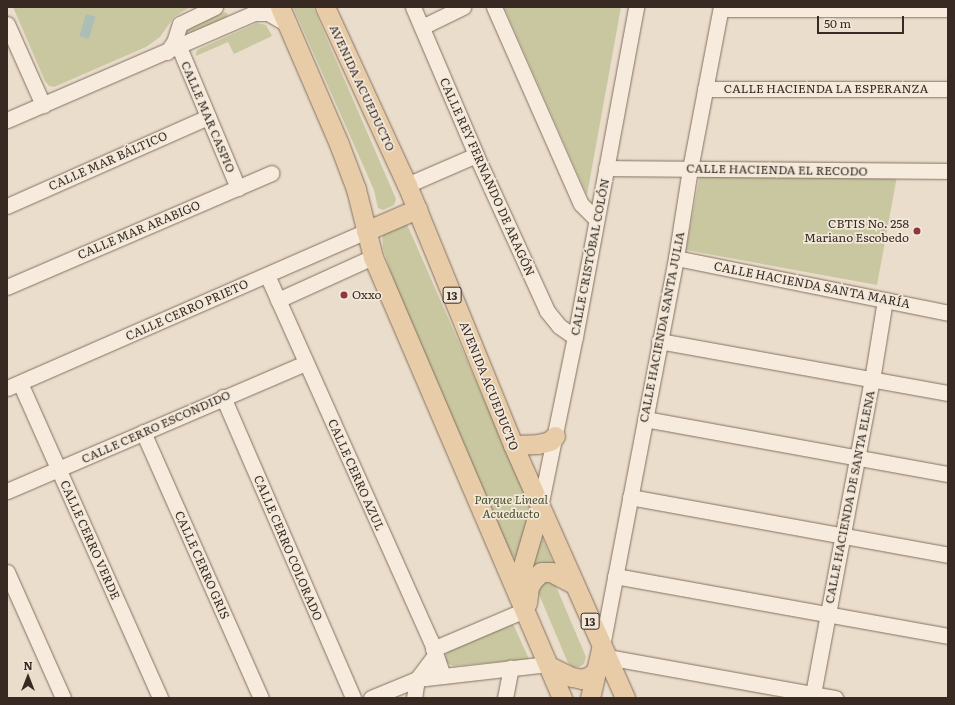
<!DOCTYPE html>
<meta charset="utf-8">
<style>
body{margin:0}
#map{position:relative;width:955px;height:705px;overflow:hidden;background:#eaddcb;font-family:Literata,serif}
div>[style]{position:absolute}
.green>*{inset:0;background:#c8c7a0}
.water>*{inset:0;background:#abbfb7;transform-origin:0 0}
.roads{filter:drop-shadow(0 0 1px #857061) drop-shadow(0 0 1px #857061)}
.minor>*{height:15px;margin:-7.5px;padding:0 7.5px;transform-origin:7.5px;border-radius:7.5px;background:#f6ebdd}
.major>*{height:19px;margin:-9.5px;padding:0 9.5px;transform-origin:9.5px;border-radius:9.5px;background:#e8cca8}
.dots>*{width:11px;height:11px;translate:-50% -50%;box-sizing:border-box;border:2px solid #f2e8da;border-radius:50%}
span{translate:-50% -50%;white-space:nowrap;text-align:center;line-height:1.15;-webkit-text-stroke:3.5px #f2e8da;paint-order:stroke}
.shield-label span{padding:1px 3px;background:#f2e8da;border:1px solid;border-radius:3px;-webkit-text-stroke-width:0}
.shield-label{font-size:11px;color:#382a22;font-weight:700}
.street-label{font-size:12px;color:#382a22}
.poi-label{font-size:12px;color:#382a22}
.right{translate:-100% -50%;text-align:right}
.left{translate:0 -50%;text-align:left}
.park-label{font-size:12px;color:#4d522b;font-style:italic}
.frame{position:absolute;inset:0;border:8px solid #382a22;pointer-events:none}
.north{position:absolute;left:8px;top:657px;width:40px;height:40px;-webkit-text-stroke:3px #f2e8da;paint-order:stroke;rotate:0deg;font-size:11px;font-weight:700;line-height:16px;text-align:center;color:#382a22}
.north::after{content:'';display:block;margin:auto;width:14px;height:18px;background:#382a22;clip-path:polygon(50% 0,100% 100%,50% 72%,0 100%)}
.scale{position:absolute;left:817px;top:16px;width:87px;height:18px;box-sizing:border-box;border:2px solid #382a22;border-top:0;padding-left:5px;font-size:12px;line-height:14px;white-space:nowrap;color:#382a22;-webkit-text-stroke:3px #f2e8da;paint-order:stroke}
</style>
<div id="map">
<div class="green">
<div style="clip-path:polygon(13px 7px,190px 7px,174px 17px,160px 37px,146px 47px,54px 87px,49px 86px,45px 81px)"></div>
<div style="clip-path:polygon(293px 7px,313px 7px,396px 199px,394px 205px,383px 210px,378px 208px,374px 190px)"></div>
<div style="clip-path:polygon(504px 7px,621px 7px,587px 195px)"></div>
<div style="clip-path:polygon(224px 12px,228px 14px,227px 17px,188px 34px,184px 33px,185px 29px)"></div>
<div style="clip-path:polygon(257px 23px,266px 25px,272px 36px,234px 54px,228px 42px,196px 56px,196px 52px,199px 49px)"></div>
<div style="clip-path:polygon(700px 174px,897px 176px,877px 285px,686px 250px)"></div>
<div style="clip-path:polygon(406px 222px,534px 513px,516px 558px,510px 555px,395px 285px,383px 248px,382px 232px)"></div>
<div style="clip-path:polygon(543px 539px,556px 569px,528px 579px,539px 541px)"></div>
<div style="clip-path:polygon(545px 578px,555px 584px,586px 657px,584px 664px,579px 667px,573px 667px,568px 663px,538px 592px,537px 589px)"></div>
<div style="clip-path:polygon(513px 624px,529px 659px,453px 666px,447px 663px,445px 656px,449px 650px)"></div>
</div>
<div class="water">
<div style="left:86px;top:14px;width:10px;height:23px;rotate:17deg"></div>
</div>
<div class="roads">
<div class="minor">
<div style="left:413px;top:7px;width:161px;rotate:66.9deg"></div>
<div style="left:476px;top:155px;width:171px;rotate:65.5deg"></div>
<div style="left:547px;top:311px;width:19px;rotate:51deg"></div>
<div style="left:559px;top:326px;width:19px;rotate:35deg"></div>
<div style="left:494px;top:7px;width:215px;rotate:66.2deg"></div>
<div style="left:581px;top:204px;width:21px;rotate:45deg"></div>
<div style="left:721px;top:9px;width:227px"></div>
<div style="left:7px;top:24px;width:89px;rotate:66deg"></div>
<div style="left:422px;top:27px;width:46px;rotate:-26deg"></div>
<div style="left:179px;top:47px;width:153px;rotate:67.3deg"></div>
<div style="left:167px;top:52px;width:12px;rotate:-55deg"></div>
<div style="left:174px;top:42px;width:19px;rotate:-72deg"></div>
<div style="left:180px;top:24px;width:39px;rotate:-26deg"></div>
<div style="left:705px;top:89px;width:243px"></div>
<div style="left:7px;top:120px;width:269px;rotate:-23.4deg"></div>
<div style="left:254px;top:13px;width:14px"></div>
<div style="left:268px;top:13px;width:22px;rotate:30deg"></div>
<div style="left:606px;top:168px;width:342px;rotate:0.5deg"></div>
<div style="left:407px;top:185px;width:75px;rotate:-23.5deg"></div>
<div style="left:7px;top:206px;width:220px;rotate:-23.9deg"></div>
<div style="left:676px;top:258px;width:278px;rotate:11.4deg"></div>
<div style="left:267px;top:275px;width:401px;rotate:65.9deg"></div>
<div style="left:431px;top:641px;width:37px;rotate:71deg"></div>
<div style="left:7px;top:287px;width:288px;rotate:-23.3deg"></div>
<div style="left:278px;top:300px;width:104px;rotate:-24.4deg"></div>
<div style="left:659px;top:341px;width:294px;rotate:10.2deg"></div>
<div style="left:20px;top:383px;width:345px;rotate:66deg"></div>
<div style="left:7px;top:388px;width:392px;rotate:-23.6deg"></div>
<div style="left:223px;top:397px;width:328px;rotate:66.6deg"></div>
<div style="left:645px;top:419px;width:308px;rotate:10.3deg"></div>
<div style="left:143px;top:432px;width:291px;rotate:66.1deg"></div>
<div style="left:7px;top:491px;width:325px;rotate:-23.2deg"></div>
<div style="left:630px;top:497px;width:323px;rotate:10.3deg"></div>
<div style="left:540px;top:507px;width:174px;rotate:-78.4deg"></div>
<div style="left:575px;top:337px;width:336px;rotate:-79.5deg"></div>
<div style="left:7px;top:572px;width:138px;rotate:66deg"></div>
<div style="left:615px;top:576px;width:338px;rotate:10.2deg"></div>
<div style="left:602px;top:646px;width:395px;rotate:-79.2deg"></div>
<div style="left:676px;top:258px;width:90px;rotate:-81.1deg"></div>
<div style="left:690px;top:169px;width:165px;rotate:-79.2deg"></div>
<div style="left:433px;top:649px;width:100px;rotate:-23deg"></div>
<div style="left:607px;top:657px;width:232px;rotate:10.2deg"></div>
<div style="left:813px;top:694px;width:319px;rotate:-79.4deg"></div>
<div style="left:872px;top:380px;width:81px;rotate:-80.8deg"></div>
<div style="left:371px;top:698px;width:50px;rotate:-22.4deg"></div>
<div style="left:417px;top:679px;width:132px;rotate:-6.5deg"></div>
<div style="left:414px;top:698px;width:19px;rotate:-81deg"></div>
<div style="left:417px;top:679px;width:30px;rotate:-53deg"></div>
<div style="left:505px;top:698px;width:31px;rotate:-79deg"></div>
</div>
<div class="major">
<div style="left:280px;top:7px;width:149px;rotate:66.7deg"></div>
<div style="left:339px;top:144px;width:48px;rotate:69.3deg"></div>
<div style="left:356px;top:189px;width:70px;rotate:76deg"></div>
<div style="left:373px;top:257px;width:480px;rotate:66.8deg"></div>
<div style="left:325px;top:7px;width:196px;rotate:65.3deg"></div>
<div style="left:407px;top:185px;width:281px;rotate:67.8deg"></div>
<div style="left:513px;top:445px;width:277px;rotate:66.1deg"></div>
<div style="left:366px;top:231px;width:56px;rotate:-23.3deg"></div>
<div style="left:513px;top:445px;width:25px;rotate:-2deg"></div>
<div style="left:538px;top:444px;width:12px;rotate:-14deg"></div>
<div style="left:550px;top:441px;width:7px;rotate:-45deg"></div>
<div style="left:516px;top:589px;width:85px;rotate:-73.7deg"></div>
<div style="left:527px;top:603px;width:16px;rotate:-83deg"></div>
<div style="left:529px;top:587px;width:8px;rotate:-60deg"></div>
<div style="left:533px;top:580px;width:11px;rotate:-45deg"></div>
<div style="left:541px;top:572px;width:10px"></div>
<div style="left:551px;top:572px;width:26px;rotate:28deg"></div>
<div style="left:549px;top:666px;width:25px;rotate:26deg"></div>
<div style="left:572px;top:677px;width:10px;rotate:11deg"></div>
<div style="left:582px;top:679px;width:9px;rotate:-21deg"></div>
<div style="left:590px;top:676px;width:8px;rotate:-40deg"></div>
<div style="left:596px;top:671px;width:26px;rotate:-77deg"></div>
<div style="left:590px;top:698px;width:28px;rotate:-77deg"></div>
<div style="left:596px;top:671px;width:7px;rotate:-56deg"></div>
</div>
</div>
<div class="dots">
<div style="left:917px;top:231px;background:#8e3743"></div>
<div style="left:344px;top:295px;background:#8e3743"></div>
</div>
<div class="shield-label">
<span style="left:452px;top:295px">13</span>
<span style="left:590px;top:621px">13</span>
</div>
<div class="street-label">
<span style="left:362px;top:88px;rotate:65deg">AVENIDA ACUEDUCTO</span>
<span style="left:826px;top:89px">CALLE HACIENDA LA ESPERANZA</span>
<span style="left:208px;top:117px;rotate:67deg">CALLE MAR CASPIO</span>
<span style="left:108px;top:161px;rotate:-24deg">CALLE MAR BÁLTICO</span>
<span style="left:777px;top:170px;rotate:1deg">CALLE HACIENDA EL RECODO</span>
<span style="left:487px;top:177px;rotate:66deg">CALLE REY FERNANDO DE ARAGÓN</span>
<span style="left:139px;top:230px;rotate:-23deg">CALLE MAR ARABIGO</span>
<span style="left:590px;top:257px;rotate:-79deg">CALLE CRISTÓBAL COLÓN</span>
<span style="left:812px;top:285px;rotate:11deg">CALLE HACIENDA SANTA MARÍA</span>
<span style="left:187px;top:310px;rotate:-24deg">CALLE CERRO PRIETO</span>
<span style="left:662px;top:327px;rotate:-79deg">CALLE HACIENDA SANTA JULIA</span>
<span style="left:489px;top:386px;rotate:68deg">AVENIDA ACUEDUCTO</span>
<span style="left:156px;top:427px;rotate:-24deg">CALLE CERRO ESCONDIDO</span>
<span style="left:356px;top:475px;rotate:66deg">CALLE CERRO AZUL</span>
<span style="left:850px;top:497px;rotate:-79deg">CALLE HACIENDA DE SANTA ELENA</span>
<span style="left:90px;top:540px;rotate:66deg">CALLE CERRO VERDE</span>
<span style="left:288px;top:548px;rotate:67deg">CALLE CERRO COLORADO</span>
<span style="left:202px;top:565px;rotate:66deg">CALLE CERRO GRIS</span>
</div>
<div class="poi-label">
<span class="right" style="left:909px;top:231px">CBTIS No. 258<br>Mariano Escobedo</span>
<span class="left" style="left:352px;top:295px">Oxxo</span>
</div>
<div class="park-label">
<span style="left:511px;top:507px">Parque Lineal<br>Acueducto</span>
</div>
<div class="frame"></div>
<div class="north">N</div>
<div class="scale">50 m</div>
</div>
